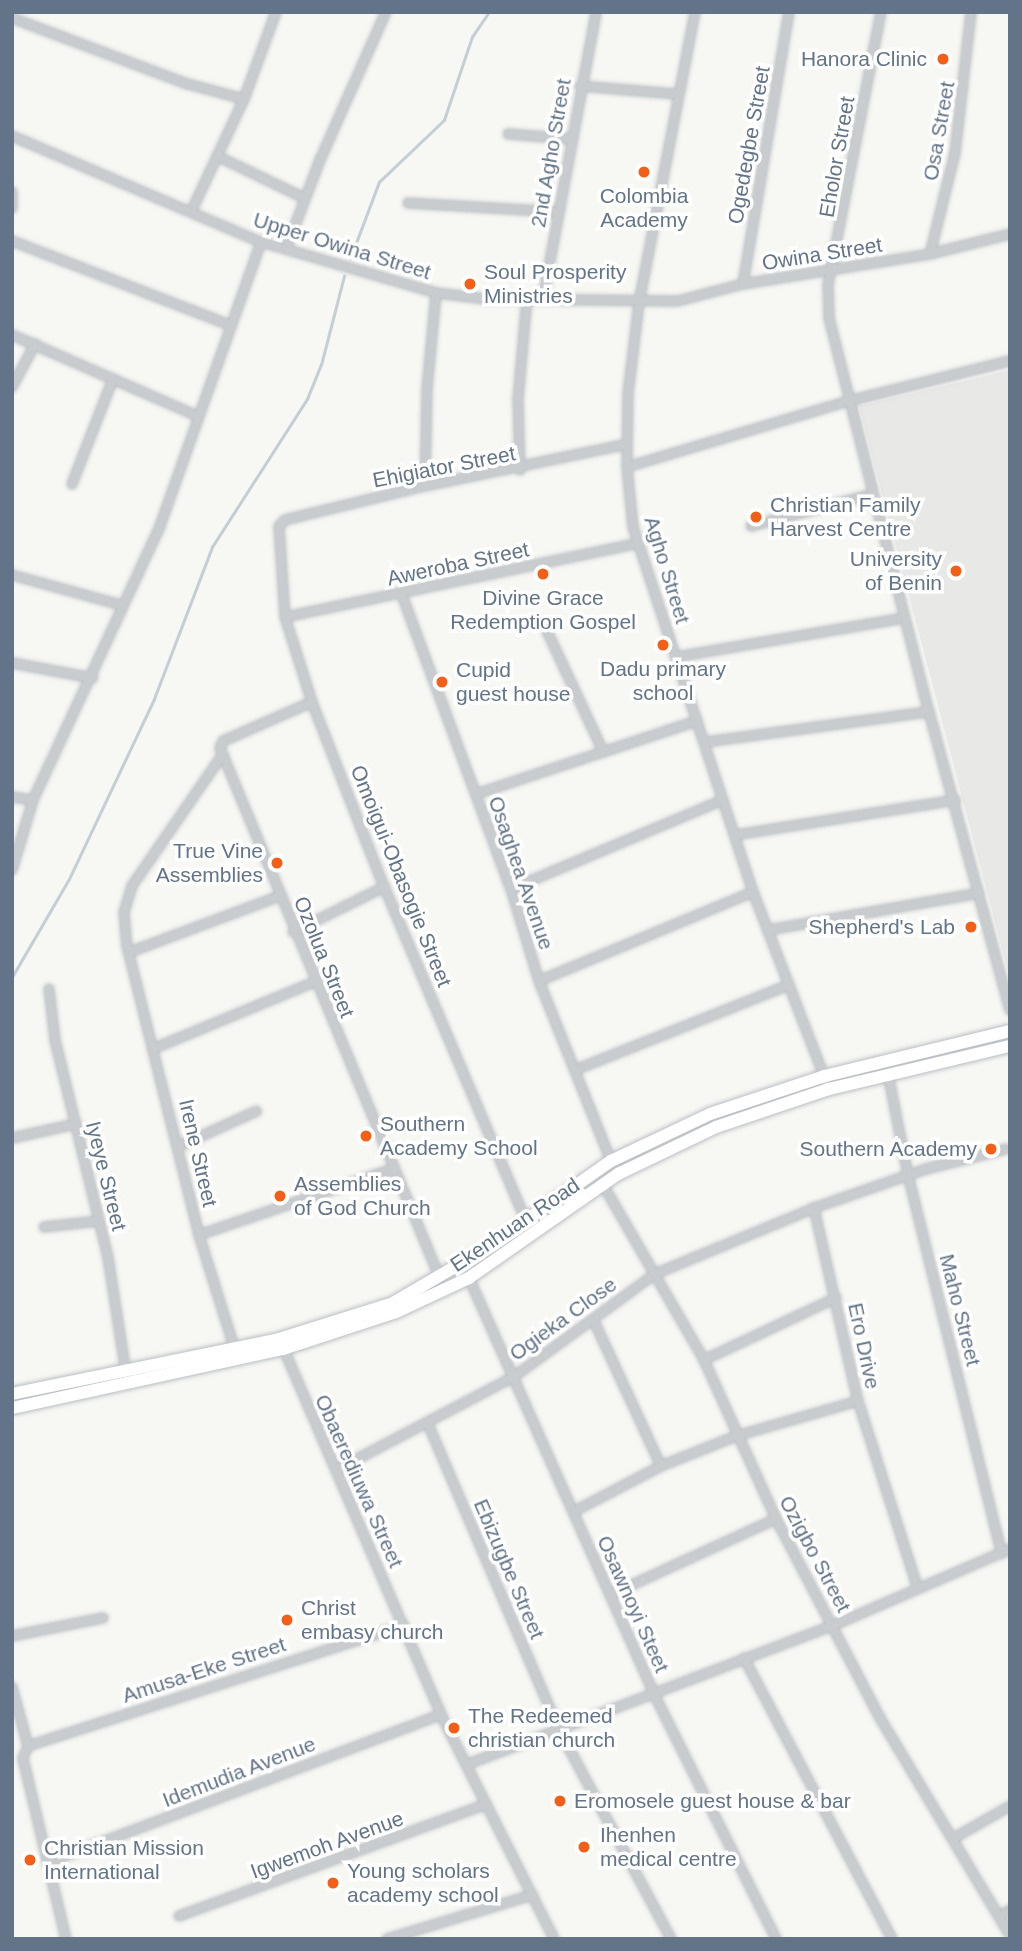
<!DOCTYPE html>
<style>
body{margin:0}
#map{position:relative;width:1022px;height:1951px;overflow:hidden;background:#f7f7f3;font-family:Helvetica,sans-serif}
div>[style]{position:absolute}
.built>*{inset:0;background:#e8e9e7}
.stream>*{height:2.5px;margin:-1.25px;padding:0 1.25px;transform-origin:1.25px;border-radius:1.25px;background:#c4ced4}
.roads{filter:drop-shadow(0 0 2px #babfc4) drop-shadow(0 0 2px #babfc4)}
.minor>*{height:8px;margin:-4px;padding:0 4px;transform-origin:4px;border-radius:4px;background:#c9cccf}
.secondary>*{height:12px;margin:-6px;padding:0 6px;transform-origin:6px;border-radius:6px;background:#fff}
.dots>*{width:19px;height:19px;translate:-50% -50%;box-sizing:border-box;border:4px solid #fff;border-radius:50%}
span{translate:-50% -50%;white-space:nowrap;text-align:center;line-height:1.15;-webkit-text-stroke:7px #fff;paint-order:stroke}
.poi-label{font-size:21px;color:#637488}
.right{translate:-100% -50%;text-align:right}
.left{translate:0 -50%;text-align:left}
.street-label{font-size:21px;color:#637488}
.frame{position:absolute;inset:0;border:14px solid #637488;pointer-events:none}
</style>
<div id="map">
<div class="built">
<div style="clip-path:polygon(1010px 370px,1010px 979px,859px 406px)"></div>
</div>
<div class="stream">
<div style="left:350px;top:259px;width:82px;rotate:-69.4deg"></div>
<div style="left:379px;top:182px;width:90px;rotate:-43.6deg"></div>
<div style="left:444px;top:120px;width:88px;rotate:-71.4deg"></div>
<div style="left:472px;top:37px;width:30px;rotate:-56deg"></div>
<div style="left:12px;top:977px;width:113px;rotate:-59.8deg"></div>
<div style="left:69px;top:879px;width:199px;rotate:-64.7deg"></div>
<div style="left:154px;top:699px;width:163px;rotate:-69.1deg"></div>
<div style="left:212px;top:547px;width:176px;rotate:-57.3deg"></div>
<div style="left:307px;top:399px;width:37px;rotate:-68deg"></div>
<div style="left:321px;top:365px;width:92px;rotate:-75.5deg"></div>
</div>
<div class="roads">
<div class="minor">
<div style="left:695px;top:12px;width:296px;rotate:100.9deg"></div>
<div style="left:639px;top:303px;width:92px;rotate:96.9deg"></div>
<div style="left:628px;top:394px;width:73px;rotate:90.8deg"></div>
<div style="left:627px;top:467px;width:60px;rotate:84.3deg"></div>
<div style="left:633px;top:527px;width:384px;rotate:71.8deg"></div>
<div style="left:753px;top:892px;width:211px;rotate:68.9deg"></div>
<div style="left:881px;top:12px;width:277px;rotate:101deg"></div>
<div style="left:828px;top:284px;width:34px;rotate:88deg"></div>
<div style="left:829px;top:318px;width:406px;rotate:75.8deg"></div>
<div style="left:12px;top:18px;width:188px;rotate:20.6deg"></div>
<div style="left:188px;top:84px;width:58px;rotate:15deg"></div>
<div style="left:580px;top:86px;width:96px;rotate:4.8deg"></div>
<div style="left:508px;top:134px;width:64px;rotate:4.5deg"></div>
<div style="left:12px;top:136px;width:271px;rotate:23.1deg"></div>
<div style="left:261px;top:242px;width:182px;rotate:16.2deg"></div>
<div style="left:436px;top:293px;width:51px;rotate:6.7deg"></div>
<div style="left:487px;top:299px;width:191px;rotate:0.6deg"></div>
<div style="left:678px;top:301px;width:67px;rotate:-14.7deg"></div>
<div style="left:743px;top:284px;width:189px;rotate:-9.1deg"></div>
<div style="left:930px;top:254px;width:82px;rotate:-14deg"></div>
<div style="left:217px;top:156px;width:97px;rotate:25.8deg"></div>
<div style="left:12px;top:192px;width:16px;rotate:90deg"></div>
<div style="left:408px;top:203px;width:151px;rotate:3.4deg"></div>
<div style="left:192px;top:210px;width:123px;rotate:-64.9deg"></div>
<div style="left:244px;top:99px;width:93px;rotate:-69.8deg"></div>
<div style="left:12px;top:241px;width:234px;rotate:21.1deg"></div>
<div style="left:286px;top:249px;width:95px;rotate:-69.1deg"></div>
<div style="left:320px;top:160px;width:162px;rotate:-66deg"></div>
<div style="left:930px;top:254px;width:104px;rotate:-76.1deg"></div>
<div style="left:955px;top:153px;width:142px;rotate:-83.5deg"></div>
<div style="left:743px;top:284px;width:276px;rotate:-80.4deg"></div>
<div style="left:543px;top:299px;width:292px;rotate:-79.5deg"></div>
<div style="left:12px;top:335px;width:202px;rotate:23.6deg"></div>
<div style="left:12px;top:387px;width:49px;rotate:-61.9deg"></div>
<div style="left:627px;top:467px;width:232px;rotate:-16.6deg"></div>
<div style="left:849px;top:401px;width:166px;rotate:-14deg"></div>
<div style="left:520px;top:470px;width:71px;rotate:-91.6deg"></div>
<div style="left:518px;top:399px;width:100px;rotate:-84.9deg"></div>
<div style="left:72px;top:484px;width:113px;rotate:-68.7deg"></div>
<div style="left:425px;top:486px;width:97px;rotate:-88.8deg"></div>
<div style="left:427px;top:389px;width:96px;rotate:-84.6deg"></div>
<div style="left:751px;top:526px;width:126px;rotate:-14.7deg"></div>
<div style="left:12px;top:575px;width:113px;rotate:15.4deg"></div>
<div style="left:402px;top:595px;width:314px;rotate:69.7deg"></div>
<div style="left:511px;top:889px;width:96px;rotate:73.1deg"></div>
<div style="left:539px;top:981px;width:194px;rotate:68.2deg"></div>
<div style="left:285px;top:617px;width:361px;rotate:-11.8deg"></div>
<div style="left:547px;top:631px;width:130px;rotate:65deg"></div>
<div style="left:676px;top:657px;width:232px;rotate:-9.7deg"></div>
<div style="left:12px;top:663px;width:82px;rotate:10.5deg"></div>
<div style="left:312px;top:702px;width:97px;rotate:156.3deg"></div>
<div style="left:223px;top:741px;width:8px;rotate:113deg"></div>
<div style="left:220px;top:748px;width:572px;rotate:67.47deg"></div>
<div style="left:706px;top:742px;width:225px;rotate:-7.7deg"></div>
<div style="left:929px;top:712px;width:309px;rotate:74.8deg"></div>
<div style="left:223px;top:754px;width:160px;rotate:124.6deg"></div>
<div style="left:132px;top:886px;width:28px;rotate:107deg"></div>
<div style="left:124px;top:913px;width:33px;rotate:85deg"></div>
<div style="left:127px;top:946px;width:298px;rotate:76deg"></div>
<div style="left:199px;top:1235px;width:121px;rotate:72.6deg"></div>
<div style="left:476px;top:794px;width:233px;rotate:-18.3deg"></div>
<div style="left:12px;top:797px;width:21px;rotate:8deg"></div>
<div style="left:735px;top:835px;width:223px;rotate:-9deg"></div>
<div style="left:12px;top:870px;width:73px;rotate:-73.3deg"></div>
<div style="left:33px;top:800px;width:302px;rotate:-65.1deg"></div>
<div style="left:160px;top:526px;width:301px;rotate:-70.4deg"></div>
<div style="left:511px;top:889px;width:230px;rotate:-22.8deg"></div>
<div style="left:768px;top:930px;width:214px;rotate:-9.9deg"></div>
<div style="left:293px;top:932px;width:102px;rotate:-26.3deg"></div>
<div style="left:130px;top:952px;width:160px;rotate:-20.5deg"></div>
<div style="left:539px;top:981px;width:232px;rotate:-22.6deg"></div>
<div style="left:49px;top:989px;width:51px;rotate:83.3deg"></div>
<div style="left:55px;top:1040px;width:223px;rotate:76.3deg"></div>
<div style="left:108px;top:1257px;width:117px;rotate:81.2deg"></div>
<div style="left:155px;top:1048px;width:172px;rotate:-22.5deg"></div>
<div style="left:575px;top:1070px;width:230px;rotate:-21.7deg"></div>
<div style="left:888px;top:1074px;width:103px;rotate:78.8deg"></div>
<div style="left:908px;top:1175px;width:390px;rotate:76.1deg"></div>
<div style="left:12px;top:1138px;width:66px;rotate:-12.3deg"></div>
<div style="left:179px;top:1146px;width:85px;rotate:-24.2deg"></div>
<div style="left:602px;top:1183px;width:204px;rotate:60deg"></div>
<div style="left:704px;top:1360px;width:175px;rotate:65.6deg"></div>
<div style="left:776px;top:1519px;width:225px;rotate:62.4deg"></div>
<div style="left:880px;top:1718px;width:253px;rotate:59.1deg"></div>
<div style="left:814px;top:1208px;width:198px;rotate:77.2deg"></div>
<div style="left:858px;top:1401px;width:194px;rotate:72.3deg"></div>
<div style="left:526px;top:1221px;width:363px;rotate:-113deg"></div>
<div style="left:384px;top:887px;width:199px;rotate:-111.3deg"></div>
<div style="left:312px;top:702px;width:89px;rotate:-107.6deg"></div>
<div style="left:285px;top:617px;width:91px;rotate:-93.8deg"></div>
<div style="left:279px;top:526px;width:8px;rotate:-45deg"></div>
<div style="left:285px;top:520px;width:144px;rotate:-13.7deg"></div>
<div style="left:425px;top:486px;width:206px;rotate:-11.7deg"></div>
<div style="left:44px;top:1227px;width:55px;rotate:-6.2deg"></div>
<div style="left:199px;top:1235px;width:205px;rotate:-18.8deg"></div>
<div style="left:469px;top:1278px;width:453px;rotate:66deg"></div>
<div style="left:653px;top:1692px;width:276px;rotate:63.5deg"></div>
<div style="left:593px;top:1319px;width:162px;rotate:65.2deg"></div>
<div style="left:282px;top:1345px;width:403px;rotate:66.7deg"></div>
<div style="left:441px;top:1715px;width:251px;rotate:63.2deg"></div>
<div style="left:704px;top:1360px;width:146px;rotate:-25.2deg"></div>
<div style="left:428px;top:1424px;width:331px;rotate:66.8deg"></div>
<div style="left:558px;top:1728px;width:239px;rotate:61.8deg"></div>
<div style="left:338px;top:1469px;width:200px;rotate:-27.7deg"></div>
<div style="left:515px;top:1376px;width:173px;rotate:-36.1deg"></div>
<div style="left:655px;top:1274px;width:172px;rotate:-22.5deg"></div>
<div style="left:814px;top:1208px;width:119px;rotate:-19.2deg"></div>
<div style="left:926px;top:1169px;width:82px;rotate:-14deg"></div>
<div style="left:573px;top:1512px;width:99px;rotate:-27.6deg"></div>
<div style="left:661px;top:1466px;width:81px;rotate:-21.8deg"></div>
<div style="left:736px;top:1436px;width:127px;rotate:-16deg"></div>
<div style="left:612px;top:1594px;width:180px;rotate:-24.6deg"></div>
<div style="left:12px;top:1636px;width:93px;rotate:-11.2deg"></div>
<div style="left:744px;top:1658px;width:318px;rotate:62.2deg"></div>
<div style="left:12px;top:1687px;width:61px;rotate:74.8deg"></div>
<div style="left:468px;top:1764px;width:389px;rotate:-20.8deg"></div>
<div style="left:832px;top:1626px;width:194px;rotate:-23.4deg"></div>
<div style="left:954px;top:1838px;width:64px;rotate:-29.7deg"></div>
<div style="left:49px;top:1862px;width:419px;rotate:-20.6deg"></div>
<div style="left:179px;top:1916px;width:327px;rotate:-20deg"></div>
<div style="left:1000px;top:1916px;width:12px;rotate:-31deg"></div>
<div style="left:66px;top:1939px;width:186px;rotate:-103.4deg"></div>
<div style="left:23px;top:1758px;width:13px;rotate:-67deg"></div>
<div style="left:28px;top:1746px;width:395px;rotate:-17.8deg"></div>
<div style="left:387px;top:1939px;width:152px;rotate:-16.9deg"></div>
</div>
<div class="secondary">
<div style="left:12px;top:1394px;width:273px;rotate:-11.6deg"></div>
<div style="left:279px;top:1339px;width:120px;rotate:-17.5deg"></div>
<div style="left:393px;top:1303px;width:109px;rotate:-30.3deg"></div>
<div style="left:487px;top:1248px;width:151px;rotate:-35.1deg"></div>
<div style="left:611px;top:1161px;width:110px;rotate:-25.4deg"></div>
<div style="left:710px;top:1114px;width:121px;rotate:-18.3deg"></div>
<div style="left:825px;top:1076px;width:190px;rotate:-13.7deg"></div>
<div style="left:12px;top:1408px;width:277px;rotate:-12.3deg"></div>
<div style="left:283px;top:1349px;width:119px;rotate:-18.1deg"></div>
<div style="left:396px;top:1312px;width:81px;rotate:-25deg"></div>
<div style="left:469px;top:1278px;width:182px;rotate:-34.9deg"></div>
<div style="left:618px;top:1174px;width:109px;rotate:-25.6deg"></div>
<div style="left:716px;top:1127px;width:119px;rotate:-18.6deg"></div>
<div style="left:829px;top:1089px;width:186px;rotate:-13.4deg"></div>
</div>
</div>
<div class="dots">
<div style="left:943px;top:59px;background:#f45f17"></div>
<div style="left:644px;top:172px;background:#f45f17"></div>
<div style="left:470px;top:284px;background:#f45f17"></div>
<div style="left:756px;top:517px;background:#f45f17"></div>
<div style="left:956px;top:571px;background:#f45f17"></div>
<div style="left:543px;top:574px;background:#f45f17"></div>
<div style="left:663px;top:645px;background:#f45f17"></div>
<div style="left:442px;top:682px;background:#f45f17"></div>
<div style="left:277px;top:863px;background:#f45f17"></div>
<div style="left:971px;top:927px;background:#f45f17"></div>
<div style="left:366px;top:1136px;background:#f45f17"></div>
<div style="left:991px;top:1149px;background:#f45f17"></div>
<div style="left:280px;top:1196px;background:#f45f17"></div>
<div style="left:287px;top:1620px;background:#f45f17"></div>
<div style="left:454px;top:1728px;background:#f45f17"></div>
<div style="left:560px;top:1801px;background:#f45f17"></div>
<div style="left:584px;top:1847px;background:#f45f17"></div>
<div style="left:30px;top:1860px;background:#f45f17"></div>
<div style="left:333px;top:1883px;background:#f45f17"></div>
</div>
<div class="poi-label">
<span class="right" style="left:927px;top:59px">Hanora Clinic</span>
<span style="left:644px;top:208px">Colombia<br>Academy</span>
<span class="left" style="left:484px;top:284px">Soul Prosperity<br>Ministries</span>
<span class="left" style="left:770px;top:517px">Christian Family<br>Harvest Centre</span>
<span class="right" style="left:942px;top:571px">University<br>of Benin</span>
<span style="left:543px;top:610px">Divine Grace<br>Redemption Gospel</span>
<span style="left:663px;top:681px">Dadu primary<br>school</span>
<span class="left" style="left:456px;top:682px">Cupid<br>guest house</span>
<span class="right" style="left:263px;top:863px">True Vine<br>Assemblies</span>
<span class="right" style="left:955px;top:927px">Shepherd's Lab</span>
<span class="left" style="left:380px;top:1136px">Southern<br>Academy School</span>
<span class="right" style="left:977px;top:1149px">Southern Academy</span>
<span class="left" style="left:294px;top:1196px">Assemblies<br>of God Church</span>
<span class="left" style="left:301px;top:1620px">Christ<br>embasy church</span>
<span class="left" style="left:468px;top:1728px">The Redeemed<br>christian church</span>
<span class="left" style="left:574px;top:1801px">Eromosele guest house &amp; bar</span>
<span class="left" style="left:600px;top:1847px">Ihenhen<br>medical centre</span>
<span class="left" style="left:44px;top:1860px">Christian Mission<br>International</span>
<span class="left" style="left:347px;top:1883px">Young scholars<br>academy school</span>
</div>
<div class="street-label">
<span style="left:939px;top:131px;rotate:-80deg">Osa Street</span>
<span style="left:749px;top:145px;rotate:-80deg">Ogedegbe Street</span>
<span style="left:551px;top:153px;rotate:-80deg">2nd Agho Street</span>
<span style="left:837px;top:157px;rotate:-80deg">Eholor Street</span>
<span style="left:342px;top:246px;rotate:17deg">Upper Owina Street</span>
<span style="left:822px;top:254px;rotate:-9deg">Owina Street</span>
<span style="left:444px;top:467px;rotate:-11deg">Ehigiator Street</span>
<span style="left:458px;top:564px;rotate:-12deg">Aweroba Street</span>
<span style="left:667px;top:570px;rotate:73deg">Agho Street</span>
<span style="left:521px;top:873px;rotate:71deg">Osaghea Avenue</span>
<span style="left:401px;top:876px;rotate:68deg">Omoigui-Obasogie Street</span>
<span style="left:324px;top:957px;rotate:68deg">Ozolua Street</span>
<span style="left:198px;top:1153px;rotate:77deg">Irene Street</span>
<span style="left:106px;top:1176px;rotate:76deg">Iyeye Street</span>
<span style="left:515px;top:1225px;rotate:-34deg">Ekenhuan Road</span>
<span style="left:960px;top:1310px;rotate:76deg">Maho Street</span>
<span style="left:563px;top:1319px;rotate:-36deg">Ogieka Close</span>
<span style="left:864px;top:1346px;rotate:78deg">Ero Drive</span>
<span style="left:359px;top:1481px;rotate:66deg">Obaerediuwa Street</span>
<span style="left:815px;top:1554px;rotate:62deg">Ozigbo Street</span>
<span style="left:509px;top:1569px;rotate:67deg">Ebizugbe Street</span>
<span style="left:633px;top:1604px;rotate:66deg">Osawnoyi Steet</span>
<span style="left:204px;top:1670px;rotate:-18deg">Amusa-Eke Street</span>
<span style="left:239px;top:1772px;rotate:-21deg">Idemudia Avenue</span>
<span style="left:327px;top:1845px;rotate:-20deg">Igwemoh Avenue</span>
</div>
<div class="frame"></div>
</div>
